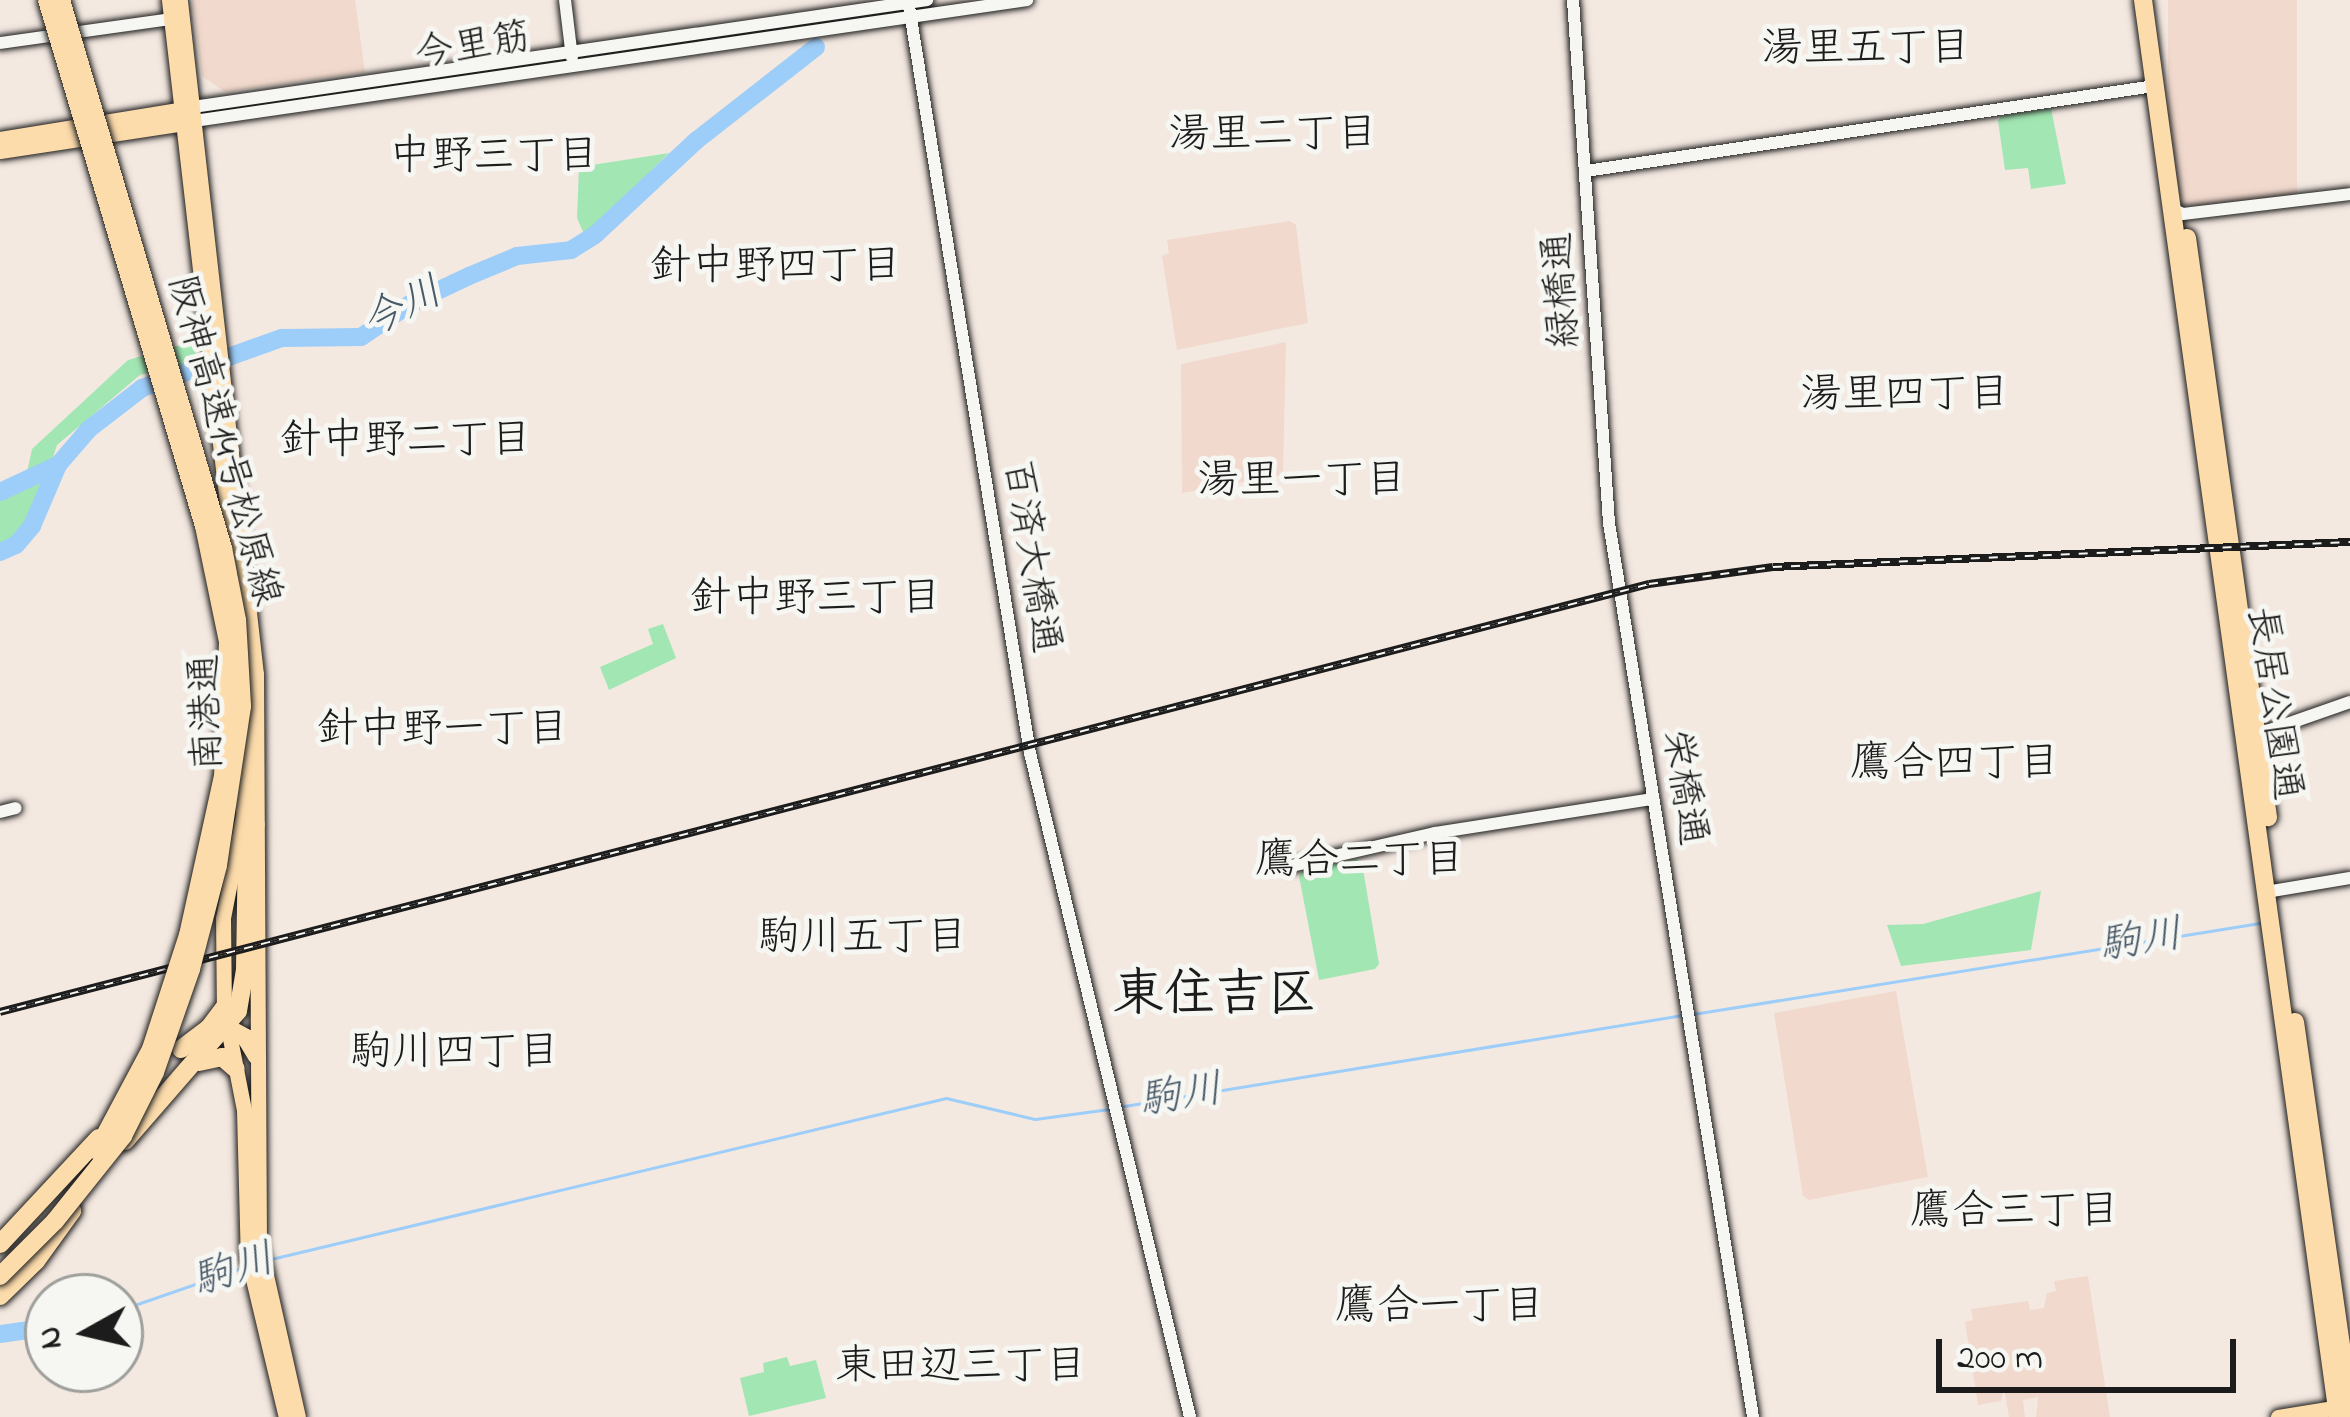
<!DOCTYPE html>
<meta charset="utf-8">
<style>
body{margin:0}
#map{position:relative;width:2350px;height:1417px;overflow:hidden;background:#f4e9e1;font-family:"Indie Flower","Klee One",sans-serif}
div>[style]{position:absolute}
.built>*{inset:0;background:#f1d9cd;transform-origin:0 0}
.green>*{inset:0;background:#a2e7b3}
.stream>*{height:3px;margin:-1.5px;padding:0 1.5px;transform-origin:1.5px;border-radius:1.5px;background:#9dcdf9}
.river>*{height:18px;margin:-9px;padding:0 9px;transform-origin:9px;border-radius:9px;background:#9dcdf9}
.roads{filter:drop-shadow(0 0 3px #1c1c1c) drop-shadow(0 0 3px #1c1c1c)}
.minor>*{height:12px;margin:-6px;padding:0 6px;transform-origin:6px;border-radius:6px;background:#f6f6f2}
.major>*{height:15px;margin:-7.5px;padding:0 7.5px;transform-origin:7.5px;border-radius:7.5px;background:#fddcac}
.highway>*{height:18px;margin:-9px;padding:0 9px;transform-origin:9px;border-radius:9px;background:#fddcac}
.rail>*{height:8px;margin-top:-4px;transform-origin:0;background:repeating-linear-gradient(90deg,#f6f6f2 0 9px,#1c1c1c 0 18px);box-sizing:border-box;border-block:3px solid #1c1c1c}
.bridges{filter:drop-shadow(0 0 3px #1c1c1c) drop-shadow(0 0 3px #1c1c1c)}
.highway-bridge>*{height:18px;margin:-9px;padding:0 9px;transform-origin:9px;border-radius:9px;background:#fddcac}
span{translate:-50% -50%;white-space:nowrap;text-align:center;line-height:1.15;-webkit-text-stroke:10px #f6f6f2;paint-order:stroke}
.street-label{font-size:39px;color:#1c1c1c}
.neighbourhood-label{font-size:42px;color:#1c1c1c}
.water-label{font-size:42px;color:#495a69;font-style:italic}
.district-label{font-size:51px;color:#1c1c1c;font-weight:700}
.north{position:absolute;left:24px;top:1273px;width:120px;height:120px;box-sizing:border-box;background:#f6f6f2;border:3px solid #9f9f9c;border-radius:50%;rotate:262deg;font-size:33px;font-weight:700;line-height:48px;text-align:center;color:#1c1c1c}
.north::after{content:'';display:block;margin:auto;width:42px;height:54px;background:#1c1c1c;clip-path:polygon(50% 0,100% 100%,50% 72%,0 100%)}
.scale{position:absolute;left:1936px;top:1339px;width:300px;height:54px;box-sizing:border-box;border:6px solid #1c1c1c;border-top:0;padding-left:15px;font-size:36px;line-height:42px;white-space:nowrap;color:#1c1c1c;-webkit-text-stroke:9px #f6f6f2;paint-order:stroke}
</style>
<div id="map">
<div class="built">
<div style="clip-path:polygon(192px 0,355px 0,365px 72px,225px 92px,202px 76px)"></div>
<div style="left:2168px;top:0;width:129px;height:205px"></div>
<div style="clip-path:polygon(1290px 221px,1296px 225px,1308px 323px,1177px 350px,1162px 256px,1169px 253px,1167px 240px)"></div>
<div style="clip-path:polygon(1286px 342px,1283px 475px,1182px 493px,1181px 364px)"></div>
<div style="clip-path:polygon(1896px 991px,1928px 1177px,1809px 1200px,1803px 1196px,1774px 1013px)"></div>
<div style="clip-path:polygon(2088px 1276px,2110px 1417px,2036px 1417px,2038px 1397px,2023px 1400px,2025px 1417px,2009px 1417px,2004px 1388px,2001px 1401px,1978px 1405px,1965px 1322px,1973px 1320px,1971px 1309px,2028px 1301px,2030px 1310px,2044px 1308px,2047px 1293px,2056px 1291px,2054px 1281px)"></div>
</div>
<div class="green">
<div style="clip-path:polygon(2051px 108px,2066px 184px,2031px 189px,2028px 168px,2005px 170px,1998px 121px,2001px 116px)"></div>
<div style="clip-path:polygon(669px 153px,607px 214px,584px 234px,577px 218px,579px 167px)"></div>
<div style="clip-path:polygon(194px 341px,197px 368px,177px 365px,140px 375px,57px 445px,36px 509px,20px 534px,0 547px,0 496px,24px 486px,32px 449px,128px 360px)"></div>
<div style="clip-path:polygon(663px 624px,676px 658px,609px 690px,600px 667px,653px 644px,648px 629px)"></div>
<div style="clip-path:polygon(1356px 859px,1362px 863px,1379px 964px,1375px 969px,1319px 980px,1299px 876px,1302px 871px)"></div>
<div style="clip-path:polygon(2041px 891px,2031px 950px,1901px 966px,1887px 925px,1923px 924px)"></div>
<div style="clip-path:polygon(787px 1357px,790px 1366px,816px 1360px,826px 1398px,749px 1416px,740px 1378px,764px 1372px,763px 1363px)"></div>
</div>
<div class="stream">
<div style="left:1693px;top:1014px;width:574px;rotate:-9.12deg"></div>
<div style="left:1118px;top:1107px;width:572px;rotate:-9.25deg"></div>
<div style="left:271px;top:1259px;width:694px;rotate:-13.42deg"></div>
<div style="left:946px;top:1098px;width:91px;rotate:13.3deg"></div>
<div style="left:1035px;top:1119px;width:75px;rotate:-7.7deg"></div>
<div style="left:120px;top:1310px;width:131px;rotate:-19.1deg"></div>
</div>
<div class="river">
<div style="left:0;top:492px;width:64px;rotate:-25deg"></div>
<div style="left:0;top:552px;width:17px;rotate:-24deg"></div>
<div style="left:16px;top:545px;width:25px;rotate:-50deg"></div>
<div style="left:32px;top:526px;width:66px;rotate:-66.9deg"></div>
<div style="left:58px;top:465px;width:48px;rotate:-49.3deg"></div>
<div style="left:89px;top:429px;width:67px;rotate:-37.7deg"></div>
<div style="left:142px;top:388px;width:149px;rotate:-19.7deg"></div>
<div style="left:282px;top:338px;width:79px;rotate:-0.7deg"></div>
<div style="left:361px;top:337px;width:59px;rotate:-34deg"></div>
<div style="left:410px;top:304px;width:65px;rotate:-25.4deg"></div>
<div style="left:469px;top:276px;width:52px;rotate:-22.6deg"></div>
<div style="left:517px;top:256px;width:54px;rotate:-6.3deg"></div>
<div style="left:571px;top:250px;width:28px;rotate:-32deg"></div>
<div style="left:595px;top:235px;width:139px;rotate:-43deg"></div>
<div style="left:697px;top:140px;width:151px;rotate:-38deg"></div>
<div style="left:0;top:1334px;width:28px;rotate:-8deg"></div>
</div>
<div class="roads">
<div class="minor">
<div style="left:565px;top:0;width:58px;rotate:83.1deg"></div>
<div style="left:908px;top:0;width:763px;rotate:80.8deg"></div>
<div style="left:1030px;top:753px;width:683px;rotate:76.45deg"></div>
<div style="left:1573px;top:0;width:524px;rotate:86.06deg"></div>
<div style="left:1609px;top:523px;width:906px;rotate:80.85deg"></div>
<div style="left:0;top:43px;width:173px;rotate:-8deg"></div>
<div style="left:193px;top:107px;width:742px;rotate:-8.29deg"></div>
<div style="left:194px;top:121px;width:842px;rotate:-8.26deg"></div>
<div style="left:1586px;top:171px;width:574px;rotate:-8.51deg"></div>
<div style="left:2170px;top:208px;width:14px;rotate:25deg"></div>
<div style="left:2183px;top:214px;width:168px;rotate:-6.8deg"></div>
<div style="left:2250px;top:737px;width:106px;rotate:-19.3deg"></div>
<div style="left:0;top:812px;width:16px;rotate:-14deg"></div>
<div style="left:1291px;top:866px;width:148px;rotate:-12.9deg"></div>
<div style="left:1435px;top:833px;width:221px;rotate:-8.9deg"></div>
<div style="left:2266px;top:892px;width:85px;rotate:-9.5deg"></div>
</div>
<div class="major">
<div style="left:169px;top:0;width:569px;rotate:83.44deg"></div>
<div style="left:180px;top:1px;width:677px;rotate:83.56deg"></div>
<div style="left:256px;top:674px;width:570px;rotate:89.7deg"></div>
<div style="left:259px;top:1244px;width:177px;rotate:77.3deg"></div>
<div style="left:0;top:139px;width:193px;rotate:-9.3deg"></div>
<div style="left:0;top:151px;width:193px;rotate:-8.6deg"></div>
<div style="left:244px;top:727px;width:88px;rotate:90.7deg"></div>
<div style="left:243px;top:815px;width:105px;rotate:101deg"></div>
<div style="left:223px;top:918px;width:90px;rotate:89.4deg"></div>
<div style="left:224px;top:1008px;width:104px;rotate:78.9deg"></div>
<div style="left:244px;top:1110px;width:148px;rotate:88.5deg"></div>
<div style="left:248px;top:1258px;width:163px;rotate:76.6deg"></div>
<div style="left:2278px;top:1417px;width:69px;rotate:-9.2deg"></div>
</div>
<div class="highway">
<div style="left:2143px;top:0;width:1430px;rotate:82.16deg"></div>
<div style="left:2187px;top:238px;width:585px;rotate:82.04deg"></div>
<div style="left:2295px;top:1022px;width:392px;rotate:81.9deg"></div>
<div style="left:209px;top:1028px;width:25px;rotate:-53deg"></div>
<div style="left:181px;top:1049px;width:35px;rotate:-37deg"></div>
<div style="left:209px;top:1028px;width:19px"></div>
<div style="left:228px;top:1028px;width:21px;rotate:29deg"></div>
<div style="left:246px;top:1038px;width:21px;rotate:59deg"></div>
<div style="left:199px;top:1062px;width:24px;rotate:-12deg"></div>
<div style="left:222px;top:1057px;width:18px;rotate:41deg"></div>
<div style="left:125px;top:1141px;width:172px;rotate:-49deg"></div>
<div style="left:238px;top:1011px;width:42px;rotate:-80.3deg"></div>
<div style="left:245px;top:970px;width:125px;rotate:-89.1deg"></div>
<div style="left:247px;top:845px;width:22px;rotate:-66deg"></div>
<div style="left:0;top:1296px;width:50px;rotate:-44.2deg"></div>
<div style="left:36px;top:1261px;width:62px;rotate:-54.2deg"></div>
</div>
</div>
<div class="rail">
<div style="left:0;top:1012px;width:1704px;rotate:-14.55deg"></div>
<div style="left:1649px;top:584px;width:125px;rotate:-7.8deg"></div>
<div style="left:1773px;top:567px;width:578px;rotate:-2.48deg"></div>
</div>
<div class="bridges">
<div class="highway-bridge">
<div style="left:47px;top:0;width:549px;rotate:73.38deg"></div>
<div style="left:204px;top:526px;width:118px;rotate:78.3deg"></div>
<div style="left:228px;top:642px;width:134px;rotate:92.1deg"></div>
<div style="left:223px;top:776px;width:163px;rotate:102.4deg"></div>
<div style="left:188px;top:935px;width:120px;rotate:108deg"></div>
<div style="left:151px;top:1049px;width:115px;rotate:118.1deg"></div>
<div style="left:0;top:1244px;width:145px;rotate:-47deg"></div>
<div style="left:0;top:1276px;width:78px;rotate:-45deg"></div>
<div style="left:55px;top:1221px;width:109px;rotate:-51.3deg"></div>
<div style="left:123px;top:1136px;width:72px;rotate:-63.4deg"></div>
<div style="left:155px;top:1072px;width:109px;rotate:-70.7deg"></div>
<div style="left:191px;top:969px;width:107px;rotate:-75.4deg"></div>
<div style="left:218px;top:865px;width:161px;rotate:-81.4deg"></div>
<div style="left:242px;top:706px;width:86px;rotate:-93.3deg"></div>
<div style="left:237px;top:620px;width:73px;rotate:-101deg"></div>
<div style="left:223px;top:548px;width:571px;rotate:-106.47deg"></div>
</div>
</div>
<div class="street-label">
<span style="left:473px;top:48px;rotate:-9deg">今里筋</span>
<span style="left:1564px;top:290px;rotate:-94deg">緑橋通</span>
<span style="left:222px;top:441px;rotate:75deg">阪神高速14号松原線</span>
<span style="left:1029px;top:557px;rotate:81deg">百済大橋通</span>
<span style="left:2272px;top:704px;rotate:82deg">長居公園通</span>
<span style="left:209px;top:712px;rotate:-92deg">南港通</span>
<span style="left:1682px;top:788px;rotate:81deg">栄橋通</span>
</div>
<div class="neighbourhood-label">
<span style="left:1866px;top:50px">湯里五丁目</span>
<span style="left:1273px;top:136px">湯里二丁目</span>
<span style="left:494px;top:158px">中野三丁目</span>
<span style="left:776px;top:268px">針中野四丁目</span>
<span style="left:1905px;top:396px">湯里四丁目</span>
<span style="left:406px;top:442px">針中野二丁目</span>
<span style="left:1302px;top:482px">湯里一丁目</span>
<span style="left:816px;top:600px">針中野三丁目</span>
<span style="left:443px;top:731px">針中野一丁目</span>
<span style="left:1955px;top:765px">鷹合四丁目</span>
<span style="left:1360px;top:862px">鷹合二丁目</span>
<span style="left:863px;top:939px">駒川五丁目</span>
<span style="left:455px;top:1054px">駒川四丁目</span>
<span style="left:2015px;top:1213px">鷹合三丁目</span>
<span style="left:1440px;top:1308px">鷹合一丁目</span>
<span style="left:961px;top:1368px">東田辺三丁目</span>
</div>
<div class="water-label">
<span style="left:403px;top:309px;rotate:-26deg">今川</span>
<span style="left:2141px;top:942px;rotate:-9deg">駒川</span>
<span style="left:1181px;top:1097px;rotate:-9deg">駒川</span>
<span style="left:234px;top:1272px;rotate:-18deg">駒川</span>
</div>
<div class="district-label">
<span style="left:1215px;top:997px">東住吉区</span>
</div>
<div class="north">N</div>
<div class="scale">200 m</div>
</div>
